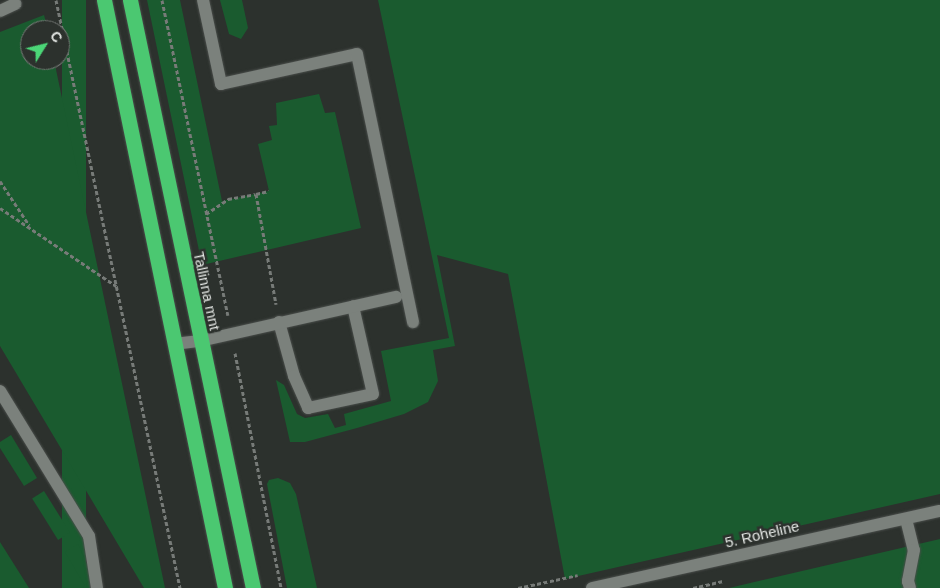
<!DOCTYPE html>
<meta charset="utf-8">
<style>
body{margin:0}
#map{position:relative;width:940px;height:588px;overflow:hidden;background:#2c312d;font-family:Helvetica,sans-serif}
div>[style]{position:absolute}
.green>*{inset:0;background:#1a5b2f;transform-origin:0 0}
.path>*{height:3px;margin-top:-1.5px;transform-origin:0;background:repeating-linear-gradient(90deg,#777b78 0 4px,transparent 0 6.5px)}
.roads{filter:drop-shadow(0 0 1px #4a4e4b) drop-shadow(0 0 1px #4a4e4b)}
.lane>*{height:12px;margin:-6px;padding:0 6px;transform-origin:6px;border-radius:6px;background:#7b817c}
.street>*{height:12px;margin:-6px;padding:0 6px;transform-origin:6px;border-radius:6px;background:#7b817c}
.highway>*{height:15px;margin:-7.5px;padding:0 7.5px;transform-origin:7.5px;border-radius:7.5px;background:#4bc871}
span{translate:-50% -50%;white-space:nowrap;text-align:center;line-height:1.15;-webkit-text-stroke:5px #2c312d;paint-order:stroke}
.street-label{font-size:15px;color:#e3e6e3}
.north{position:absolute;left:20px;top:20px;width:50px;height:50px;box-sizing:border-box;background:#2c312d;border:1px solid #757976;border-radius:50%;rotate:54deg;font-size:14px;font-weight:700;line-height:20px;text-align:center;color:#e3e6e3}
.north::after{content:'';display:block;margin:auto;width:18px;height:22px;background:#4bd677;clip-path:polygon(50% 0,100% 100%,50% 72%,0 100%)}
</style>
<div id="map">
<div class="green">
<div style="left:62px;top:0;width:24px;height:601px"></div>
<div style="clip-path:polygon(147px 0,180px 0,222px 201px,269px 191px,258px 144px,272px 140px,269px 126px,277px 125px,276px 103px,319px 94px,325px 113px,335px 112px,361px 228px,202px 265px)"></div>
<div style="clip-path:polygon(220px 0,242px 0,248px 28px,241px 39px,229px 34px)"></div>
<div style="clip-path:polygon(378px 0,940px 0,940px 494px,565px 579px,508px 274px,437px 255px,455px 346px,433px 350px,438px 381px,428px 402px,404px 414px,357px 428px,305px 442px,290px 442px,276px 380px,284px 385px,297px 414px,305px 418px,328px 414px,335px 428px,346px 425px,344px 414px,391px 401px,381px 351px,449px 338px)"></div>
<div style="clip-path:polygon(44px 15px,48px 30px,30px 30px,30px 60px,54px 60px,165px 588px,144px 588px,0 346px,0 32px)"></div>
<div style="clip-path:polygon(11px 435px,37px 478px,24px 486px,0 448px,0 442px)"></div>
<div style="clip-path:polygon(278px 478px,290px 483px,296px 494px,317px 588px,287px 588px,267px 484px,269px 480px)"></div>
<div style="left:44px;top:491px;width:49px;height:14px;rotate:58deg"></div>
<div style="clip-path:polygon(940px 539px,940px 588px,729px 588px)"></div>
<div style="clip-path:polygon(0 542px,29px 588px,0 588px)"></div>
<div style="clip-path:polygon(78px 544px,90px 570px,90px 588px,82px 588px,85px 586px,65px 552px)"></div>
</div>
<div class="path">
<div style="left:56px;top:0;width:601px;rotate:78.09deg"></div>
<div style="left:162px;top:0;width:322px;rotate:78.2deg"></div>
<div style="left:0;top:181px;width:53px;rotate:56.6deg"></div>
<div style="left:256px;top:194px;width:13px;rotate:-13deg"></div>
<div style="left:0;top:208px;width:140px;rotate:33.9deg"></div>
<div style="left:206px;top:214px;width:27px;rotate:-34deg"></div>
<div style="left:228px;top:199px;width:28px;rotate:-10deg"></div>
<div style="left:256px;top:194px;width:112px;rotate:79.7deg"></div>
<div style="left:235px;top:353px;width:239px;rotate:78.9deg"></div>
<div style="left:518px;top:588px;width:61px;rotate:-12.2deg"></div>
<div style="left:693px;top:588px;width:32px;rotate:-13deg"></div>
</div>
<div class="roads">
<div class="lane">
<div style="left:203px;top:0;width:86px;rotate:77.9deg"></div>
<div style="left:221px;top:84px;width:139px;rotate:-12.4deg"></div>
<div style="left:357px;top:54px;width:274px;rotate:78.2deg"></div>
<div style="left:0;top:11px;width:17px;rotate:-25deg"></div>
<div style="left:279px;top:322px;width:56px;rotate:74.5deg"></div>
<div style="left:294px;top:376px;width:35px;rotate:66deg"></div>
<div style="left:308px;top:408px;width:66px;rotate:-12.2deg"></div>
<div style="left:373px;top:394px;width:90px;rotate:-102.8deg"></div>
<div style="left:174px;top:344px;width:26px;rotate:-7deg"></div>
<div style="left:200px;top:341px;width:201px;rotate:-12.7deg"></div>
<div style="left:0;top:391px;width:170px;rotate:58.5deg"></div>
<div style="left:89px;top:536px;width:53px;rotate:81.3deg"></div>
</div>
<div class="street">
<div style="left:906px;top:519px;width:32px;rotate:76deg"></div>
<div style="left:914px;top:550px;width:32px;rotate:101deg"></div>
<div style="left:908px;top:581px;width:7px;rotate:74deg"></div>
<div style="left:592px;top:588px;width:356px;rotate:-12.5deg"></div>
</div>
<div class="highway">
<div style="left:104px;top:0;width:600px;rotate:78.37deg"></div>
<div style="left:130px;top:0;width:601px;rotate:78.19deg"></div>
</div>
</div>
<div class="street-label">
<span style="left:207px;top:291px;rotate:78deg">Tallinna mnt</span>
<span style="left:762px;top:534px;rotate:-13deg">5. Roheline</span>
</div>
<div class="north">С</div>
</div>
